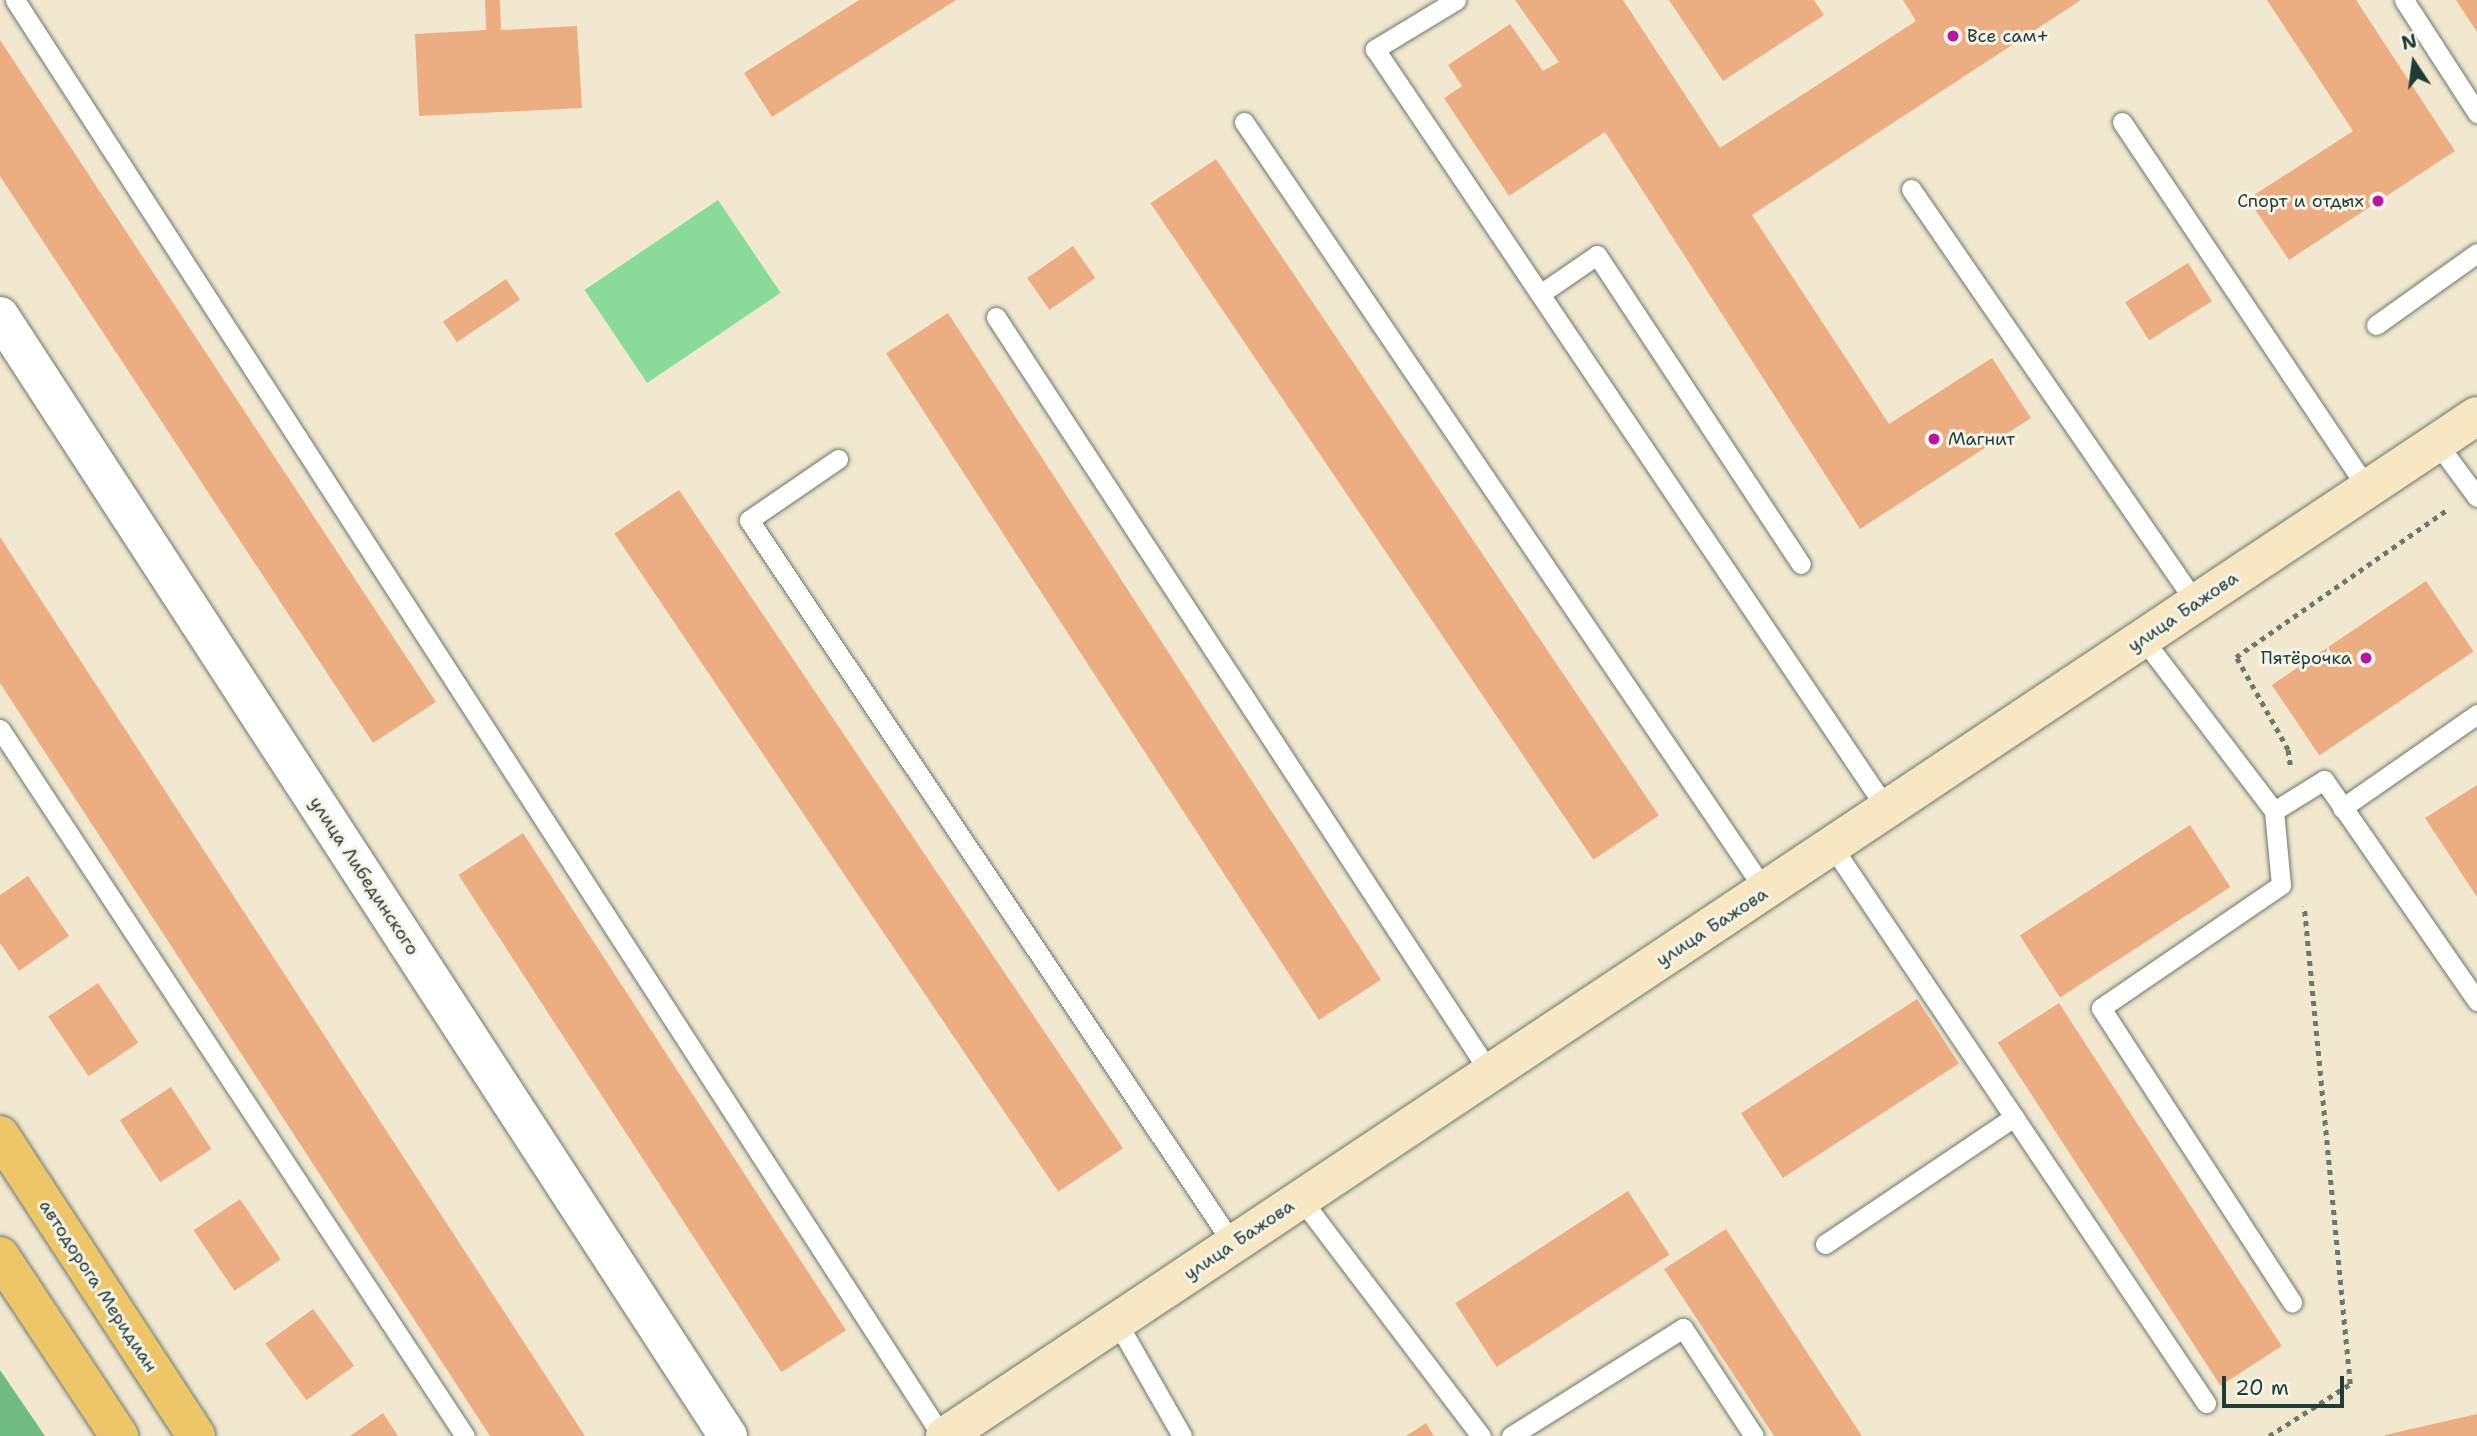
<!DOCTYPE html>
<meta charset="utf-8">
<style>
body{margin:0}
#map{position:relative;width:2477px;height:1436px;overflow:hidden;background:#f2e8d0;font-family:"Shantell Sans",sans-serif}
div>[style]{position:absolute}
.green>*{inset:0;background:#8adb9b;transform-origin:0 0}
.forest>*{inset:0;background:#6fbb83}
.building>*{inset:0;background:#edad82;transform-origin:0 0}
.path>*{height:4.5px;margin-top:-2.25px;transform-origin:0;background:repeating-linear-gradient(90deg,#69796b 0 5px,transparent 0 10px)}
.roads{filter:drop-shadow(0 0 2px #69796b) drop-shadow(0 0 2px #69796b)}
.lane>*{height:19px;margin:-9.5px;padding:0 9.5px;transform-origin:9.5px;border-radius:9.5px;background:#fff}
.street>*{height:38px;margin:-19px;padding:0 19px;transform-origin:19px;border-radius:19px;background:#fff}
.secondary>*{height:38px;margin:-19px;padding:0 19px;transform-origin:19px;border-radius:19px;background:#f7e8c3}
.primary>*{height:38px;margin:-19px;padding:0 19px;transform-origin:19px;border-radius:19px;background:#ecc669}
.dots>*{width:19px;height:19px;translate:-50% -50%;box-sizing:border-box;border:4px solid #f7f3e8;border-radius:50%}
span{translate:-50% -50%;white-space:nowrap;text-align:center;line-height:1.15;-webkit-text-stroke:6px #f7f3e8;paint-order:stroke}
.poi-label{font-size:18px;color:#1f3d34}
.left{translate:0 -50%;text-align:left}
.right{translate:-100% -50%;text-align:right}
.street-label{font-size:18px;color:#1f3d34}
.north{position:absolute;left:2379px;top:28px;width:70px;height:70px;-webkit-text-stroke:5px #f7f3e8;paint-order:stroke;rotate:347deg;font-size:19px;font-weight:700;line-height:28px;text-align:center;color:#1f3d34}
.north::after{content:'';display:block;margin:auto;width:24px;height:32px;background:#1f3d34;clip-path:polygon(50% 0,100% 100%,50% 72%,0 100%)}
.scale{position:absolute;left:2222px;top:1376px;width:122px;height:32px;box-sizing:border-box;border:4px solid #1f3d34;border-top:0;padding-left:9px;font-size:21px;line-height:24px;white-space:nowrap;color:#1f3d34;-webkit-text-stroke:5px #f7f3e8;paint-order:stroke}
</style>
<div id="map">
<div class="green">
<div style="left:718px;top:200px;width:112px;height:161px;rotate:56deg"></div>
</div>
<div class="forest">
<div style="clip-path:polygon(0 1370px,45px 1436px,0 1436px)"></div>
</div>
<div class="building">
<div style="clip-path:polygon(485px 0,500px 0,501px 30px,577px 26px,582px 108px,419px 116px,415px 34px,486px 30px)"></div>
<div style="clip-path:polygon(859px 0,956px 0,772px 117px,744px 73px)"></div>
<div style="clip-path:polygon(1515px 0,1623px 0,1720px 148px,1916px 21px,1903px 0,2081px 0,1752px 215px,1889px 424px,1992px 358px,2031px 418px,1860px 529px,1605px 132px,1509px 196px,1444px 98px,1462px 86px,1448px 65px,1510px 24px,1543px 71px,1559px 62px)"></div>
<div style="clip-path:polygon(1669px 0,1814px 0,1824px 15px,1723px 81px)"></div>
<div style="clip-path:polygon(2267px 0,2356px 0,2455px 151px,2289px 260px,2248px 199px,2353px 131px)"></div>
<div style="clip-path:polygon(2456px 0,2477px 0,2477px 32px)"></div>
<div style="clip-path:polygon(0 40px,436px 702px,373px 743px,0 176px)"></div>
<div style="left:1216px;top:159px;width:792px;height:79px;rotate:56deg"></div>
<div style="left:1073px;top:246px;width:39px;height:56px;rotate:55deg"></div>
<div style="left:2188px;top:263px;width:45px;height:74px;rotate:58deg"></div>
<div style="left:506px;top:279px;width:25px;height:76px;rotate:56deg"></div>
<div style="left:948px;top:313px;width:795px;height:74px;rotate:57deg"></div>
<div style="left:679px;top:490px;width:794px;height:78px;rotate:56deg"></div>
<div style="clip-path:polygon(0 537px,585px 1436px,490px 1436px,0 683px)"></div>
<div style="left:2426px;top:581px;width:85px;height:186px;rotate:56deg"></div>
<div style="clip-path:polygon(2477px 785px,2477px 897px,2425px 818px)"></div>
<div style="left:2190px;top:825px;width:74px;height:203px;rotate:57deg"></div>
<div style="left:523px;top:833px;width:593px;height:77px;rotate:57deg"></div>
<div style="clip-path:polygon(28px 876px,69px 936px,19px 971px,0 943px,0 895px)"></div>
<div style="left:98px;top:983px;width:72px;height:60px;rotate:56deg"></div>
<div style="left:1917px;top:999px;width:77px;height:210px;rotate:57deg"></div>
<div style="left:2059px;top:1003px;width:409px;height:73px;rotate:57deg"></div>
<div style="left:171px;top:1087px;width:74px;height:61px;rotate:57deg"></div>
<div style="left:1628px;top:1191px;width:76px;height:206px;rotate:57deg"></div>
<div style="left:240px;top:1199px;width:73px;height:56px;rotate:56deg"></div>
<div style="clip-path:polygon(1726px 1229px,1862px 1436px,1774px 1436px,1664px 1269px)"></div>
<div style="left:313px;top:1309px;width:70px;height:59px;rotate:54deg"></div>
<div style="clip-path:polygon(383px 1413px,398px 1436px,350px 1436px)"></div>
<div style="clip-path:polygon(2477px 1414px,2477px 1436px,2385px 1436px,2385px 1435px)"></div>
<div style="clip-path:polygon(1426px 1423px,1434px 1436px,1406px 1436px)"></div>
</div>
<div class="path">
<div style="left:2290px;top:765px;width:15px;rotate:-98deg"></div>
<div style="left:2288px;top:750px;width:107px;rotate:-119.2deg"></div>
<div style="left:2236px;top:657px;width:259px;rotate:-34.9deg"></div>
<div style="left:2269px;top:1436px;width:96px;rotate:-32.7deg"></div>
<div style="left:2350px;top:1384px;width:480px;rotate:-95.5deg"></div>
</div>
<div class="roads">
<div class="lane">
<div style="left:15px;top:0;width:1709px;rotate:57.16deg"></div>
<div style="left:1456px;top:0;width:95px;rotate:148.8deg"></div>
<div style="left:1375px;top:49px;width:915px;rotate:56.05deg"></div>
<div style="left:2404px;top:0;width:135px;rotate:57.1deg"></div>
<div style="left:1244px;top:122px;width:930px;rotate:55.87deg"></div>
<div style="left:2122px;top:122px;width:442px;rotate:56.2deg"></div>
<div style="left:1911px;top:189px;width:503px;rotate:55.46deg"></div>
<div style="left:1540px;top:294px;width:69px;rotate:-34.4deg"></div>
<div style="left:1597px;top:255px;width:370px;rotate:56.6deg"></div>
<div style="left:996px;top:317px;width:903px;rotate:56.84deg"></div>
<div style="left:2376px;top:325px;width:124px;rotate:-35.5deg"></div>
<div style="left:2437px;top:443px;width:67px;rotate:53.5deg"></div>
<div style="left:838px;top:459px;width:108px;rotate:145.6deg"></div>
<div style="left:749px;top:520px;width:871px;rotate:56.24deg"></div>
<div style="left:2143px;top:639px;width:216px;rotate:52.7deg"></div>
<div style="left:2274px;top:811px;width:74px;rotate:84.6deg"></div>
<div style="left:2281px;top:885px;width:218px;rotate:145.7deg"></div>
<div style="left:2101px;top:1008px;width:351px;rotate:57deg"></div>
<div style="left:0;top:729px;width:846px;rotate:56.67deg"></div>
<div style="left:2342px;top:808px;width:165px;rotate:-34.8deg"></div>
<div style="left:2274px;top:811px;width:59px;rotate:-31.8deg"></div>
<div style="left:2324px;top:780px;width:269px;rotate:55.3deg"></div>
<div style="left:1832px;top:846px;width:671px;rotate:56.12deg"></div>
<div style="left:1301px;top:1199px;width:298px;rotate:52.8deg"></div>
<div style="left:1825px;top:1244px;width:228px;rotate:-33.9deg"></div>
<div style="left:1117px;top:1322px;width:131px;rotate:60.3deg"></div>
<div style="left:1511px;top:1436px;width:203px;rotate:-32.1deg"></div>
<div style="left:1683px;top:1328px;width:129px;rotate:56.7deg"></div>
</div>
<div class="street">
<div style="left:0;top:316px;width:1336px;rotate:56.98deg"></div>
</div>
<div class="secondary">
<div style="left:945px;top:1436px;width:1840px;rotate:-33.66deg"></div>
</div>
<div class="primary">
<div style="left:0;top:1135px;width:359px;rotate:56.9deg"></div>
<div style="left:0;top:1256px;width:216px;rotate:56.5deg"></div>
</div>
</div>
<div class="dots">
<div style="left:1953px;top:36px;background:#b5179e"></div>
<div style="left:2378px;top:201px;background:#b5179e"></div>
<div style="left:1934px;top:439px;background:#b5179e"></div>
<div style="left:2366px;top:658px;background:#b5179e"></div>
</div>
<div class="poi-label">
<span class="left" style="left:1967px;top:36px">Все сам+</span>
<span class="right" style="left:2364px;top:201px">Спорт и отдых</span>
<span class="left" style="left:1948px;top:439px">Магнит</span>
<span class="right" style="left:2352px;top:658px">Пятёрочка</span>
</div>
<div class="street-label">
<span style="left:2183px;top:612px;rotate:-34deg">улица Бажова</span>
<span style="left:364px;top:876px;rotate:57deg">улица Либединского</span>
<span style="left:1712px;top:927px;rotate:-33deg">улица Бажова</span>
<span style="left:1239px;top:1240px;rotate:-34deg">улица Бажова</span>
<span style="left:98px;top:1286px;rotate:57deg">автодорога Меридиан</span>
</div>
<div class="north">N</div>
<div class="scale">20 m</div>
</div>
